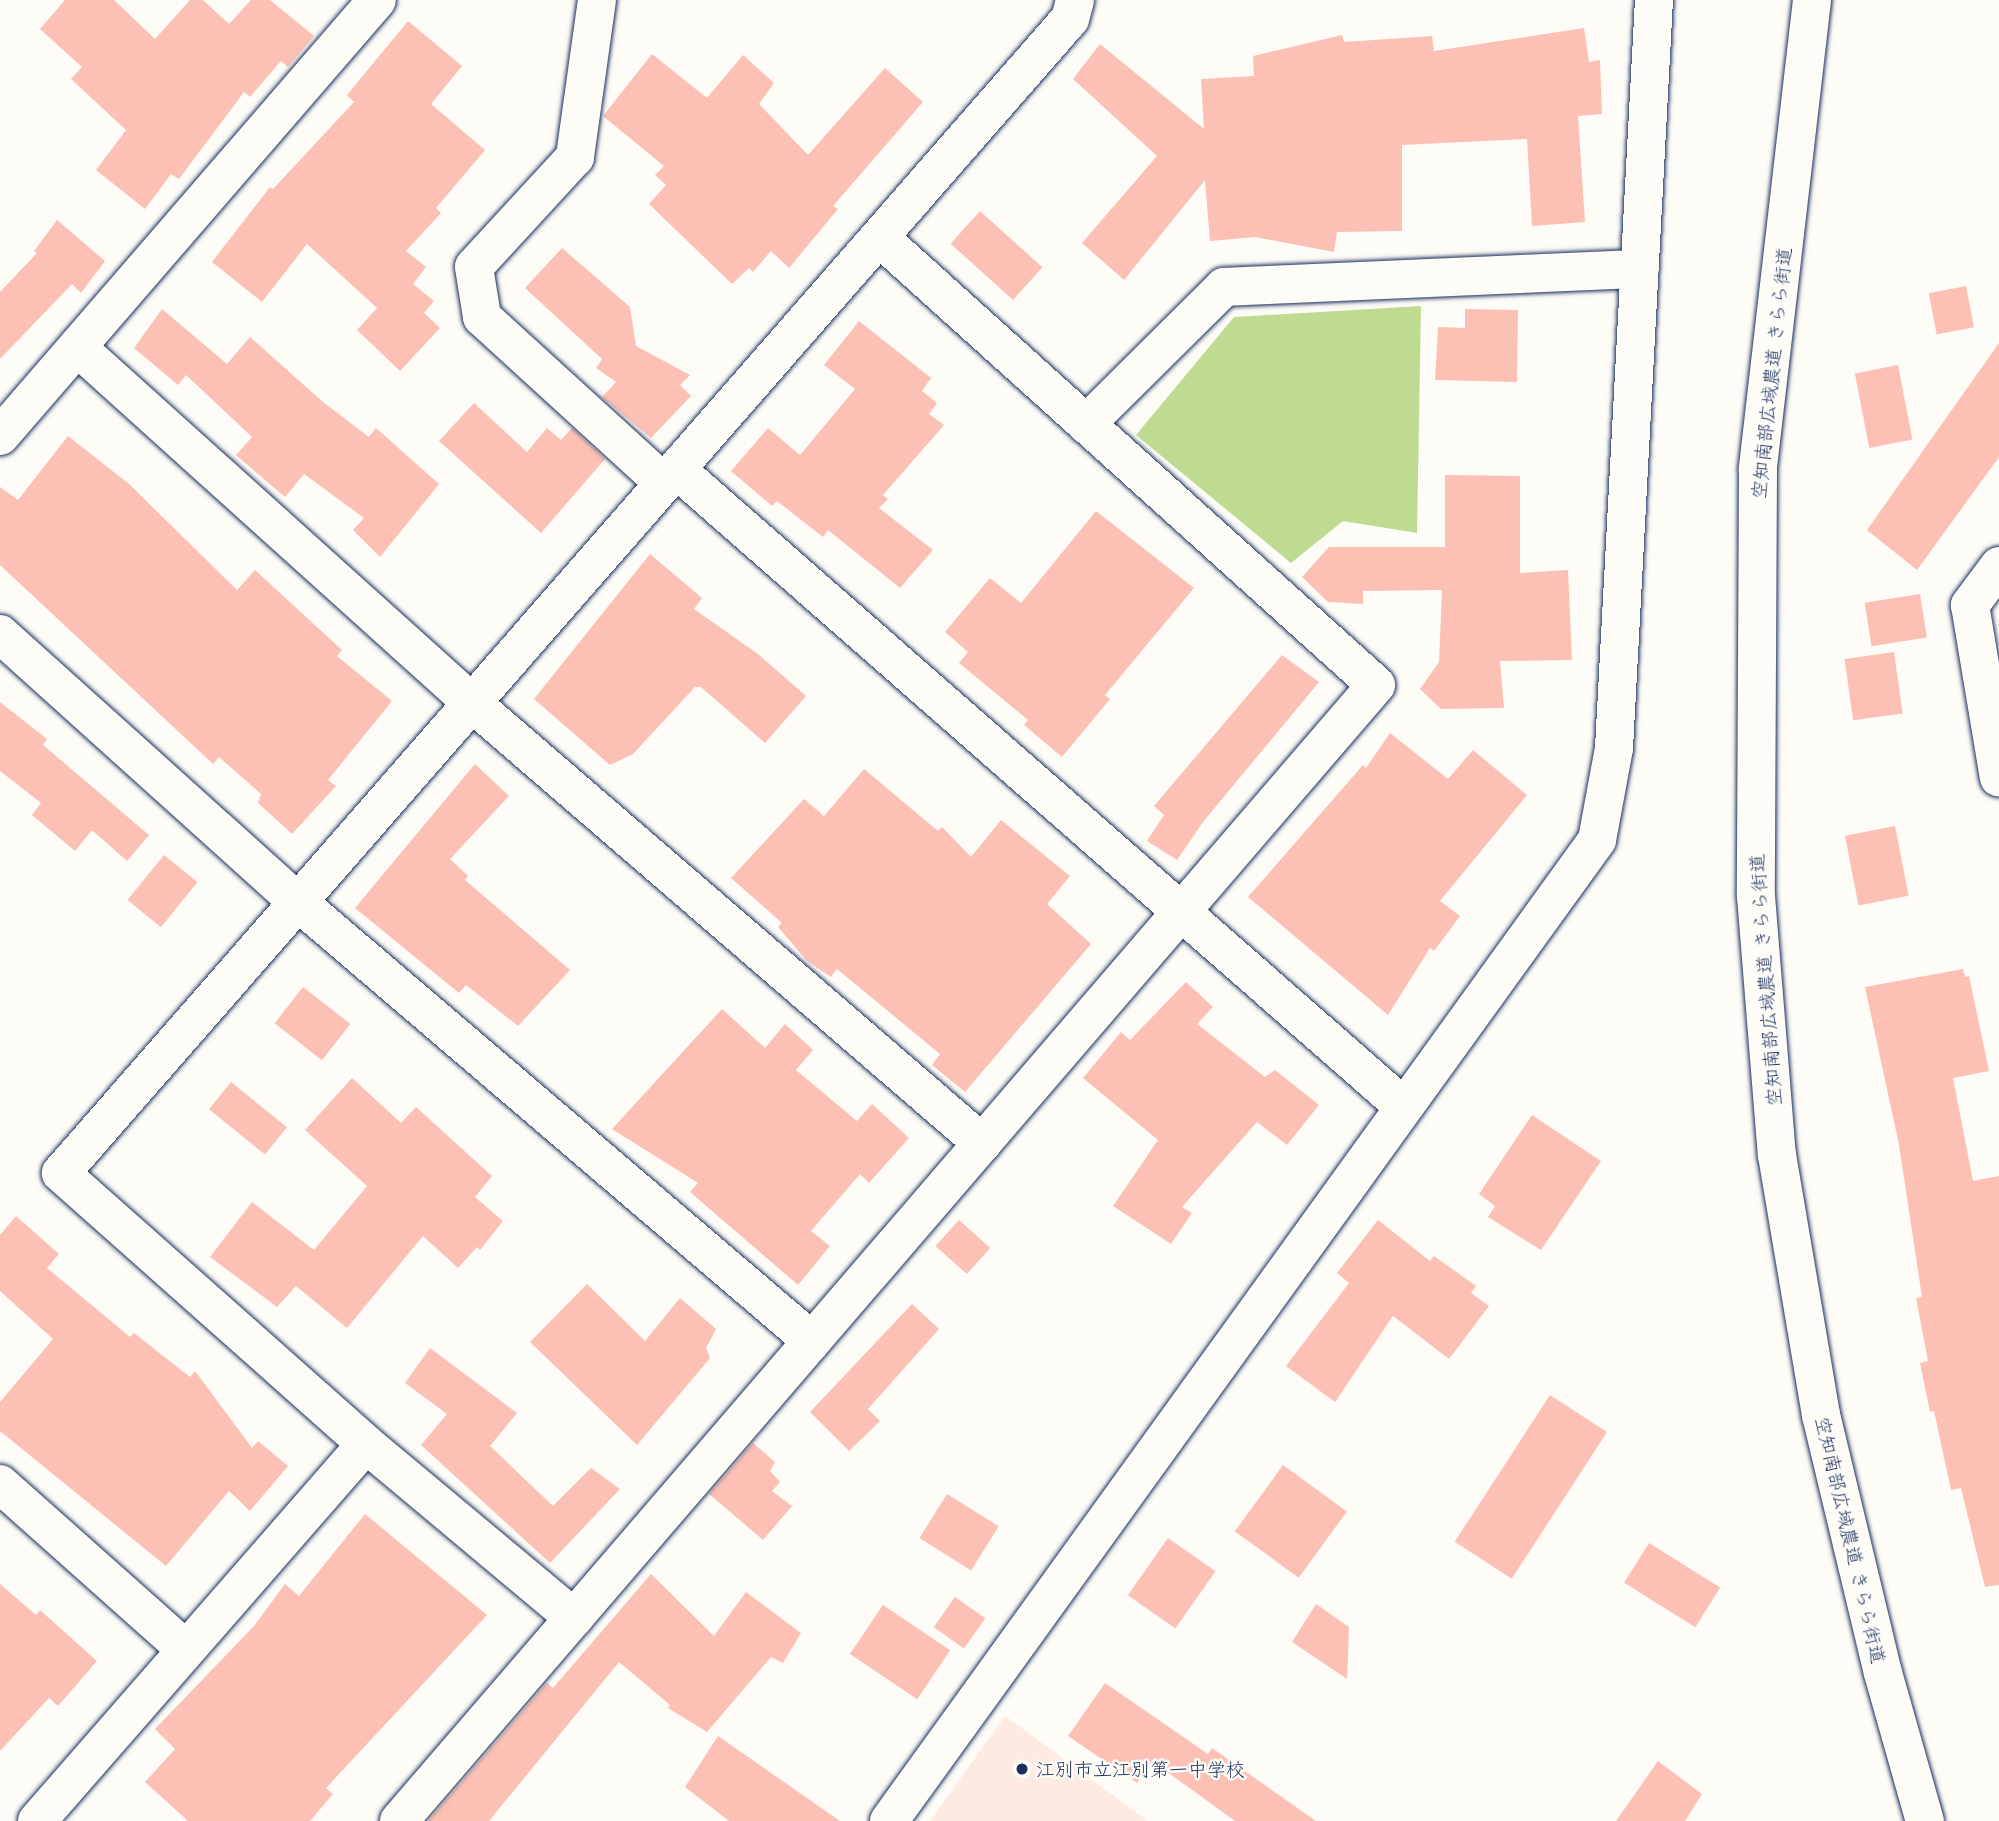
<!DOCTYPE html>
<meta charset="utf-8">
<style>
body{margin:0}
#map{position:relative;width:1999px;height:1821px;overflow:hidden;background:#fdfcf7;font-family:"Playpen Sans","Klee One",sans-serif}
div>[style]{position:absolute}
.built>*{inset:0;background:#fdeae3}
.green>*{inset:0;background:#bfda91}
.building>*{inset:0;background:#fcc1b4;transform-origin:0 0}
.roads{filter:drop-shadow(0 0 2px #1b2f5e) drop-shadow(0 0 2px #1b2f5e)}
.minor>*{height:38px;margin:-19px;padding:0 19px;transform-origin:19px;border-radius:19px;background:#fdfcf7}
.dots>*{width:19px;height:19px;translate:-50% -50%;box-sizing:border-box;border:4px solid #fdfcf7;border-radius:50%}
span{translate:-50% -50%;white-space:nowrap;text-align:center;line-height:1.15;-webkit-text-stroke:5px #fdfcf7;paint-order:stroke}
.street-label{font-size:19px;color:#1b2f5e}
.poi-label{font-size:19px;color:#1b2f5e}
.left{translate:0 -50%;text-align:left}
</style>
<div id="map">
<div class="built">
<div style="clip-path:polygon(1005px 1716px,1148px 1821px,930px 1821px)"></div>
</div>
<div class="green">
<div style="clip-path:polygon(1421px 306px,1417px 533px,1343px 521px,1291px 563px,1136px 435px,1234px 317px)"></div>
</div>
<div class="building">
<div style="clip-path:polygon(65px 0,114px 0,155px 39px,190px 0,203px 0,229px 24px,251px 0,270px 0,314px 36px,288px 67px,281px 61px,250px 97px,244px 92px,179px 179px,171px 174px,145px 209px,96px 170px,126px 130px,71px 79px,82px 67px,40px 29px)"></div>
<div style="clip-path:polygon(408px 21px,462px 66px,431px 104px,485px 150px,436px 208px,441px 213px,406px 251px,426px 267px,413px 284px,434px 301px,424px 313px,440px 328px,400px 371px,357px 330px,377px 308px,307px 244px,262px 302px,212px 262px,270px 187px,273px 189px,354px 102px,347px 95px)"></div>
<div style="clip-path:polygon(1584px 28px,1589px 62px,1600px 60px,1602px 114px,1578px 116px,1585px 222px,1532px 226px,1527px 139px,1402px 145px,1402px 231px,1337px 232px,1334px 252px,1255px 237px,1210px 241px,1205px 180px,1124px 280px,1082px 243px,1157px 156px,1073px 79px,1100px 44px,1204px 129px,1201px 79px,1254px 76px,1253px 56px,1342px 35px,1344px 42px,1432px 36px,1434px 51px)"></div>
<div style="clip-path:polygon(652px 54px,707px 98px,743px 55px,774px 83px,759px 104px,808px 155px,885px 68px,923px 102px,833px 206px,838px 209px,789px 268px,771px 251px,753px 272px,749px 268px,732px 284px,649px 204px,666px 185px,655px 175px,664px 166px,603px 116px)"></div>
<div style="left:980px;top:211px;width:84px;height:44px;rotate:42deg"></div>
<div style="clip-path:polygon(57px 220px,105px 261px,81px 293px,72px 284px,0 359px,0 292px,37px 253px,34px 251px)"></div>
<div style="clip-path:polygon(562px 248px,630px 307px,636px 346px,690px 375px,680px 385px,691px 396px,651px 438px,602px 397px,616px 382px,596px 368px,602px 359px,525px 288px)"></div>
<div style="left:1966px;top:286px;width:42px;height:38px;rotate:79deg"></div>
<div style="clip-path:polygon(162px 309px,227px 364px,250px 337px,323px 402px,369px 437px,376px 428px,439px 484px,380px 557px,353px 530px,364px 518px,304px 474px,285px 497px,236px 455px,252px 437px,186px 375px,178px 385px,134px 348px)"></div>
<div style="clip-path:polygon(1465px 309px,1518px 310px,1517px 382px,1435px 380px,1438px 327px,1465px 328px)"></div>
<div style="clip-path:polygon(859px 321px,931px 378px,922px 391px,937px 403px,929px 414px,944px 425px,883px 495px,888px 499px,879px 508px,933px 550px,900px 588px,828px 530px,823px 537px,777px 501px,772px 506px,731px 471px,768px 428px,800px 455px,855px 389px,824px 365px)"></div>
<div style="clip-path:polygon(1999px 343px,1999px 457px,1917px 570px,1867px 530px)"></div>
<div style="left:1898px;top:365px;width:76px;height:44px;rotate:79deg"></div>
<div style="clip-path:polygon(474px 403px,527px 452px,547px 428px,561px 440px,572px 428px,605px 459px,541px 533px,439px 441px)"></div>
<div style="clip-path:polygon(68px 436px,129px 484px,237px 590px,255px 570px,342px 650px,337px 656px,392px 701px,328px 780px,336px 786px,292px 834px,258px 803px,261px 794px,219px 757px,213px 764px,0 565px,0 487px,18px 500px)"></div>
<div style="clip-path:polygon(1445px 475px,1520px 476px,1520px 573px,1568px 570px,1572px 660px,1500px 661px,1504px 708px,1441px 709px,1420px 689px,1439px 662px,1442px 590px,1363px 591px,1363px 604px,1328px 602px,1302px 577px,1329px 547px,1445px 547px)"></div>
<div style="clip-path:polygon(1096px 511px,1194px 588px,1105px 695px,1110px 699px,1062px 757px,1024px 725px,1028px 720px,959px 663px,968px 652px,945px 632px,990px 578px,1021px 603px)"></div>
<div style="clip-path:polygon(650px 554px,702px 598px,694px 609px,758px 654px,806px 696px,765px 743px,701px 687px,695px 687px,633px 754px,610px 765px,534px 699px)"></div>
<div style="left:1920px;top:594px;width:44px;height:56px;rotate:81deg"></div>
<div style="left:1894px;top:652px;width:62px;height:50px;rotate:82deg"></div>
<div style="clip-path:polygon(1282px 655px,1319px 682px,1203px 822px,1177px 860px,1147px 841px,1164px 815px,1154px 806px)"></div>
<div style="clip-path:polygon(0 702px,47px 739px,43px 745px,149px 835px,127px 861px,92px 830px,75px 851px,32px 815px,41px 803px,0 771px)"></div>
<div style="clip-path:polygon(1390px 733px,1448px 779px,1473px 750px,1527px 795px,1440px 901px,1460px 916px,1434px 951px,1430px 948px,1388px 1015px,1248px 897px,1363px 765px,1366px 768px)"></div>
<div style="clip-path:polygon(475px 764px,509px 796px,450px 859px,468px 876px,465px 880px,570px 970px,518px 1026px,466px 985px,459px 993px,355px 908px)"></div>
<div style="clip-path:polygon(864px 769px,938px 831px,942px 827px,971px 857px,1001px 820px,1070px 876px,1047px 904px,1091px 944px,965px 1092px,932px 1065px,940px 1054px,837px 969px,831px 977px,807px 961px,778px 927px,782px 923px,731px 878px,804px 799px,824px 816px)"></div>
<div style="left:1895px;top:826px;width:71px;height:51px;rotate:79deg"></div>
<div style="left:164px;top:855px;width:43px;height:58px;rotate:39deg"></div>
<div style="clip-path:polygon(1963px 969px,1965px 977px,1969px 976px,1989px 1071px,1953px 1078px,1973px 1181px,1999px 1176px,1999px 1585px,1985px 1587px,1961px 1488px,1951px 1490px,1934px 1411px,1930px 1412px,1920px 1363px,1928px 1361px,1916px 1298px,1922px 1297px,1899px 1145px,1865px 987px)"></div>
<div style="clip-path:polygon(1186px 982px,1213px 1007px,1197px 1024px,1265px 1077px,1275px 1070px,1319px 1105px,1287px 1145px,1257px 1122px,1182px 1207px,1192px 1213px,1171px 1244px,1113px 1206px,1158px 1140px,1083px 1078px,1121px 1032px,1130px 1040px)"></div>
<div style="left:303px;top:987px;width:60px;height:46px;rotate:38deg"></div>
<div style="clip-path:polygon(722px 1009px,765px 1048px,785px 1024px,813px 1050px,796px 1070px,857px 1121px,872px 1104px,909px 1138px,869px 1183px,860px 1174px,811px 1231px,830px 1246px,798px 1285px,690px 1192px,698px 1183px,612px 1129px)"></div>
<div style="clip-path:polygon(352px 1078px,401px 1123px,416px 1107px,492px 1176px,475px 1197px,503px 1221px,480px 1250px,477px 1247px,458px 1268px,423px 1236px,347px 1328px,296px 1286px,277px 1307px,210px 1257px,252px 1202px,314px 1250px,367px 1186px,305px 1130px)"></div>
<div style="left:231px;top:1082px;width:72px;height:35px;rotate:39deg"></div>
<div style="clip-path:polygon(1532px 1115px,1601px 1161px,1541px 1250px,1488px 1217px,1495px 1206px,1479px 1194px)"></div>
<div style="clip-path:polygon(16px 1216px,59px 1254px,47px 1268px,130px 1337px,134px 1333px,190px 1377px,195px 1371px,252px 1448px,258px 1441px,288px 1466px,250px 1511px,229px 1491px,166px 1566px,0 1431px,0 1402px,53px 1339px,0 1291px,0 1235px)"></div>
<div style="left:959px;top:1220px;width:42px;height:35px;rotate:42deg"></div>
<div style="clip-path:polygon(1378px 1220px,1430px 1261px,1434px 1256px,1476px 1286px,1471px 1293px,1489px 1306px,1449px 1359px,1393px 1316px,1335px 1402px,1286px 1366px,1349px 1283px,1337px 1273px)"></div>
<div style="clip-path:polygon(587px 1284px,645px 1341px,680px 1298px,716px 1329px,706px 1348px,710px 1358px,637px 1445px,530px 1342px)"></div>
<div style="clip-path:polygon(912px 1304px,939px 1329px,868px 1409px,880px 1421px,849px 1451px,810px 1412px)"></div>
<div style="clip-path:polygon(430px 1348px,517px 1413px,490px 1446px,553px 1506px,591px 1468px,620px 1489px,550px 1563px,421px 1445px,447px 1414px,405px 1383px)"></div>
<div style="left:1550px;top:1395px;width:68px;height:175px;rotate:33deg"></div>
<div style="clip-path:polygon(753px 1443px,775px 1462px,770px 1471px,780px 1482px,772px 1491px,792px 1506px,763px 1540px,709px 1494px)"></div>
<div style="left:1283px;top:1465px;width:79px;height:82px;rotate:36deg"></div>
<div style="left:947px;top:1494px;width:61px;height:52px;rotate:32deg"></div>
<div style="clip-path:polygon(365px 1514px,487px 1615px,326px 1788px,333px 1794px,310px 1821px,188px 1821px,145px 1782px,175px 1749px,155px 1729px,254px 1626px,285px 1584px,299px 1596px)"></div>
<div style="left:1168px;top:1538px;width:58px;height:70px;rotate:35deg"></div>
<div style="left:1649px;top:1543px;width:84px;height:47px;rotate:32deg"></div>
<div style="clip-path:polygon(651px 1574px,714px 1636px,746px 1592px,801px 1633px,783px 1663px,771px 1657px,707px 1732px,668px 1708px,670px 1705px,619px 1662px,489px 1821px,428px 1821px,547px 1683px,553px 1688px)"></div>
<div style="clip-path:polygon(0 1584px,36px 1615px,40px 1610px,97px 1661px,58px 1706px,49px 1698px,0 1751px)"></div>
<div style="left:955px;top:1597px;width:37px;height:37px;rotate:35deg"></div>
<div style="clip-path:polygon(1316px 1604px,1349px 1627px,1347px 1679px,1292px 1642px)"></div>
<div style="left:883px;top:1605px;width:81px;height:59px;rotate:34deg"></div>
<div style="clip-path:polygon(1105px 1683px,1208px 1754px,1212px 1748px,1316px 1821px,1235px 1821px,1152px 1761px,1137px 1783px,1068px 1736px)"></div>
<div style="clip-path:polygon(718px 1736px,840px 1821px,729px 1821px,685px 1787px)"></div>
<div style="clip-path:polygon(1658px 1761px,1702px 1794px,1685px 1821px,1616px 1821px)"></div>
</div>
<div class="roads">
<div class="minor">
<div style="left:597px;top:0;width:159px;rotate:98deg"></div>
<div style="left:575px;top:157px;width:149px;rotate:132.6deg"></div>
<div style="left:474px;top:267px;width:51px;rotate:80.9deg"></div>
<div style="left:482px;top:317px;width:246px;rotate:42.4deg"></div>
<div style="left:1812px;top:0;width:473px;rotate:96.6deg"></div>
<div style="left:1758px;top:470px;width:426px;rotate:90.3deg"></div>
<div style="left:1756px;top:896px;width:260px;rotate:85.4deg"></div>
<div style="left:1777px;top:1155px;width:264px;rotate:80.4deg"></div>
<div style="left:1821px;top:1415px;width:265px;rotate:76.5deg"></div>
<div style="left:1883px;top:1673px;width:154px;rotate:74.2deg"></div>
<div style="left:77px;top:347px;width:532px;rotate:42.03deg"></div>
<div style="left:472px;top:703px;width:674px;rotate:40.79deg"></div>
<div style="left:1086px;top:424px;width:194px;rotate:-44.8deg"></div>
<div style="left:1224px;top:287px;width:416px;rotate:-2.5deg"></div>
<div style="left:0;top:436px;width:576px;rotate:-49.15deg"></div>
<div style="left:676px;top:469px;width:968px;rotate:41.23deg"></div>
<div style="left:1999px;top:566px;width:49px;rotate:126.6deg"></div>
<div style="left:1970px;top:605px;width:175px;rotate:80.5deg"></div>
<div style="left:0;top:634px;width:401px;rotate:42deg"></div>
<div style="left:298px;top:902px;width:676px;rotate:40.5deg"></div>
<div style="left:0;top:1484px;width:249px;rotate:41.7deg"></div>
<div style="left:574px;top:1618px;width:271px;rotate:-140.1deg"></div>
<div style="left:366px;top:1444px;width:408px;rotate:-138.4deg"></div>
<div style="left:61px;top:1173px;width:1533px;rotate:-48.84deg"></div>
<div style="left:1070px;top:19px;width:20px;rotate:-75deg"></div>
<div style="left:37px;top:1821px;width:500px;rotate:-48.89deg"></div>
<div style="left:399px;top:1821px;width:1498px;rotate:-49.3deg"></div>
<div style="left:1376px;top:685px;width:669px;rotate:-137.97deg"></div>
<div style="left:889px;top:1821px;width:1210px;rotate:-54.18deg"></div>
<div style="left:1597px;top:840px;width:94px;rotate:-79.5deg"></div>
<div style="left:1614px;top:748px;width:749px;rotate:-86.94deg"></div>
</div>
</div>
<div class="dots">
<div style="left:1022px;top:1769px;background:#1b2f5e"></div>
</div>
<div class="street-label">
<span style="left:1771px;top:373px;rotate:-84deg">空知南部広域農道 きらら街道</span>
<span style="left:1765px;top:980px;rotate:-94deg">空知南部広域農道 きらら街道</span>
<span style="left:1851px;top:1540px;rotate:77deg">空知南部広域農道 きらら街道</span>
</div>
<div class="poi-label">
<span class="left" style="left:1036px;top:1769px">江別市立江別第一中学校</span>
</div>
</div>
